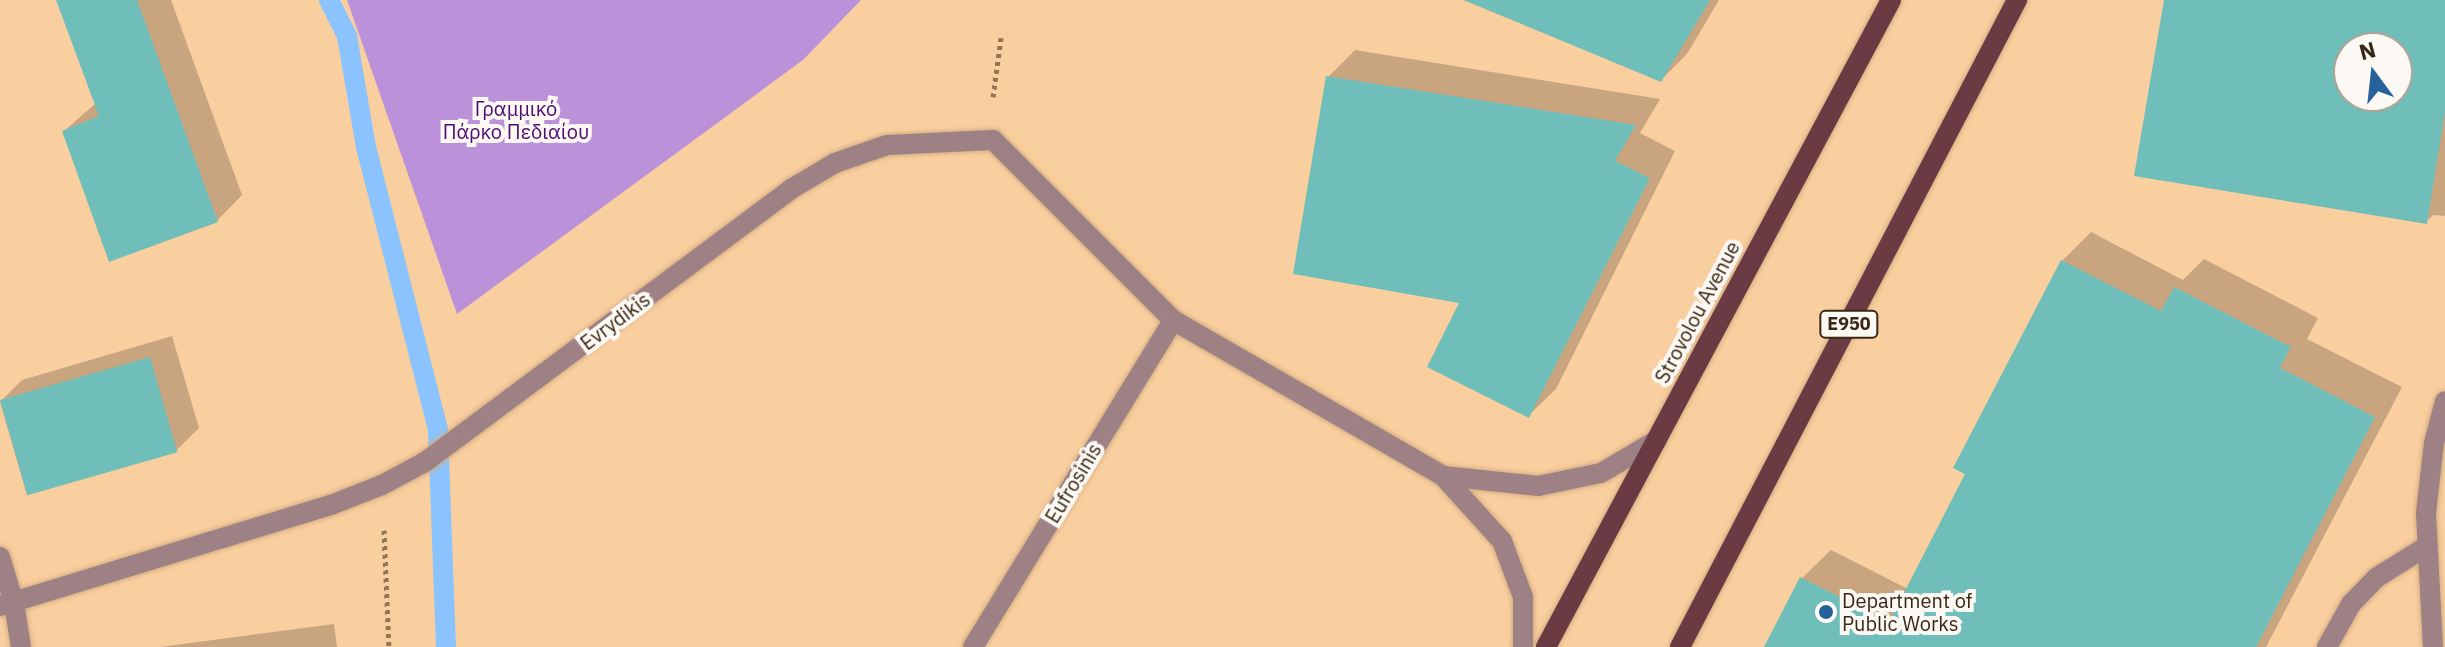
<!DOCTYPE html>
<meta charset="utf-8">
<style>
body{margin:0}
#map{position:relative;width:2445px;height:647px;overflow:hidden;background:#facf9f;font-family:"IBM Plex Sans",sans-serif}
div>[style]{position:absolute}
.green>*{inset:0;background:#bb92d9}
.shadow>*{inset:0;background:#0003}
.stream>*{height:20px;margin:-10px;padding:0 10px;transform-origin:10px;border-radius:10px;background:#8ac3fe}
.building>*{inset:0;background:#6fbeb9;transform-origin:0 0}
.path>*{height:5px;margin-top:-2.5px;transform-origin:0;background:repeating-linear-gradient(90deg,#937655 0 4px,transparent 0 8px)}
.roads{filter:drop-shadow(0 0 2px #d3ad83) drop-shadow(0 0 2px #d3ad83)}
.minor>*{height:20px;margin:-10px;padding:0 10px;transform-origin:10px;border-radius:10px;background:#9e8185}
.major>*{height:20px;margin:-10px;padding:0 10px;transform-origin:10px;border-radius:10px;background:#6a3b42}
.dots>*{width:22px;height:22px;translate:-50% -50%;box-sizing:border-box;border:4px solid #fcf8f3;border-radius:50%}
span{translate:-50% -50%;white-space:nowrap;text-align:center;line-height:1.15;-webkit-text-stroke:8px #fcf8f3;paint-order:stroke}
.shield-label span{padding:2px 6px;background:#fcf8f3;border:2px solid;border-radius:6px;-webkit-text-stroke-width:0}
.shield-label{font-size:18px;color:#382714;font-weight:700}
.park-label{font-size:20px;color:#4f0a71}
.street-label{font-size:20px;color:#382714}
.poi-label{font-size:20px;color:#382714}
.left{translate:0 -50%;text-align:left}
.north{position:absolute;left:2333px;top:32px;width:80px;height:80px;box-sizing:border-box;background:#fcf8f3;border:2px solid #aea49a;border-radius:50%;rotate:345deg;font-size:22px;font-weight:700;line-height:32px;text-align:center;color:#382714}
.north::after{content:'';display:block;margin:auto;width:28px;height:36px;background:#276199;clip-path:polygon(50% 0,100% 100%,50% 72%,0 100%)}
</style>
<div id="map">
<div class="green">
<div style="clip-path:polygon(347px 0,861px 0,803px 60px,457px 314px)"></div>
</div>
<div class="shadow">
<div style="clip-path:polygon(59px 0,171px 0,242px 195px,217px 221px,64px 131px,96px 103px)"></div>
<div style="clip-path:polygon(1463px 0,1719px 0,1687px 54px,1661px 80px)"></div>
<div style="clip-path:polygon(evenodd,2166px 0,2445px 0,2445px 216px,2433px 215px,2426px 222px,2166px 0,2349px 48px,2397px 48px,2397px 96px,2349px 96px,2349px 48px)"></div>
<div style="clip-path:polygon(1355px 50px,1660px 99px,1640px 133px,1675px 151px,1556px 389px,1529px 415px,1328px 77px)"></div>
<div style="clip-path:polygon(2091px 232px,2183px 280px,2204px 259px,2318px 318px,2307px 339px,2402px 387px,2266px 647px,1767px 647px,1802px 578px,1831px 550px,1908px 589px,1968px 473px,2062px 261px)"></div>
<div style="clip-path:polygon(172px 336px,199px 428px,177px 450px,27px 495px,0 402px,22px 380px)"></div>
<div style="clip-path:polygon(334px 624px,337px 647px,160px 647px)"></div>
</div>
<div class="stream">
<div style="left:329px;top:0;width:40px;rotate:63.4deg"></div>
<div style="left:347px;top:36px;width:113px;rotate:80.3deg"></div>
<div style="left:366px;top:147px;width:292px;rotate:75.7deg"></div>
<div style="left:438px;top:430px;width:217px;rotate:87.9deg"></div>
</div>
<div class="building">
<div style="clip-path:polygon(56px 0,137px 0,218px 222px,109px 262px,62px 131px,99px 116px)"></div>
<div style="clip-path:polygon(1464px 0,1710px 0,1661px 82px)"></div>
<div style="clip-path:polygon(evenodd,2164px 0,2445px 0,2445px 111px,2427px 224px,2134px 176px,2164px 0,2349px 48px,2397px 48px,2397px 96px,2349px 96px,2349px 48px)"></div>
<div style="clip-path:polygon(1326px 76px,1636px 125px,1615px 161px,1650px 178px,1529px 418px,1427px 367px,1459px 303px,1293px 274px)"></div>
<div style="clip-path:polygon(2061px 260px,2161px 311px,2174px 287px,2291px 347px,2280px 368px,2375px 417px,2256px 647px,1764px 647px,1800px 577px,1889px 622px,1965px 474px,1953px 468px)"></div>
<div style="left:150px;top:357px;width:99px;height:156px;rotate:74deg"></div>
</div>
<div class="path">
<div style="left:993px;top:97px;width:60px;rotate:-82.3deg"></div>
<div style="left:384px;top:530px;width:117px;rotate:87.6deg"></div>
</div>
<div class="roads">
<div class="minor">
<div style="left:1443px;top:476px;width:96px;rotate:6deg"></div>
<div style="left:1538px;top:486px;width:64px;rotate:-11.7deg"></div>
<div style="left:1601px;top:473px;width:65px;rotate:-30.5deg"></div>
<div style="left:0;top:557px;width:48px;rotate:73.1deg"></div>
<div style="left:14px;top:603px;width:45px;rotate:81deg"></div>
<div style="left:0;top:606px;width:346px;rotate:-17deg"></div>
<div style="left:331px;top:505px;width:55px;rotate:-21.4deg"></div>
<div style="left:382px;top:485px;width:49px;rotate:-28.1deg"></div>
<div style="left:425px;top:462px;width:457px;rotate:-36.7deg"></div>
<div style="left:791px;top:189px;width:51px;rotate:-30.6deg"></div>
<div style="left:835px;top:163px;width:55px;rotate:-19.1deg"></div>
<div style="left:887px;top:145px;width:106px;rotate:-2.7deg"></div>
<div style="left:993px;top:140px;width:255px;rotate:45deg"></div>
<div style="left:1173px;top:320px;width:312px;rotate:30deg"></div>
<div style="left:1443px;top:476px;width:88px;rotate:47.8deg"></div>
<div style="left:1502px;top:541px;width:60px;rotate:69.4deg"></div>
<div style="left:1523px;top:597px;width:50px;rotate:90deg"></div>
<div style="left:973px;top:647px;width:383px;rotate:-58.5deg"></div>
<div style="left:2327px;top:647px;width:49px;rotate:-60.8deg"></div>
<div style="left:2351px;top:604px;width:36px;rotate:-46deg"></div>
<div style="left:2376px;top:578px;width:60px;rotate:-32.1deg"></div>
<div style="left:2433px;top:647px;width:134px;rotate:-93deg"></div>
<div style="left:2426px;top:513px;width:70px;rotate:-83.5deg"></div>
<div style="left:2434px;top:443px;width:43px;rotate:-75.3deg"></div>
</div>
<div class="major">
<div style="left:1546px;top:647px;width:733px;rotate:-61.93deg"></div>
<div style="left:1680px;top:647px;width:730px;rotate:-62.49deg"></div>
</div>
</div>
<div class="dots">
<div style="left:1826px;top:612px;background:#276199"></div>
</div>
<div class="shield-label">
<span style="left:1849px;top:324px">E950</span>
</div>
<div class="park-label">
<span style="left:516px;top:120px">Γραμμικό<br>Πάρκο Πεδιαίου</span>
</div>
<div class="street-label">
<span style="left:1697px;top:312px;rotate:-62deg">Strovolou Avenue</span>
<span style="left:615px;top:321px;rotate:-37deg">Evrydikis</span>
<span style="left:1073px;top:483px;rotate:-59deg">Eufrosinis</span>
</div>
<div class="poi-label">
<span class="left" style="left:1842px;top:612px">Department of<br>Public Works</span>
</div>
<div class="north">N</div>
</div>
